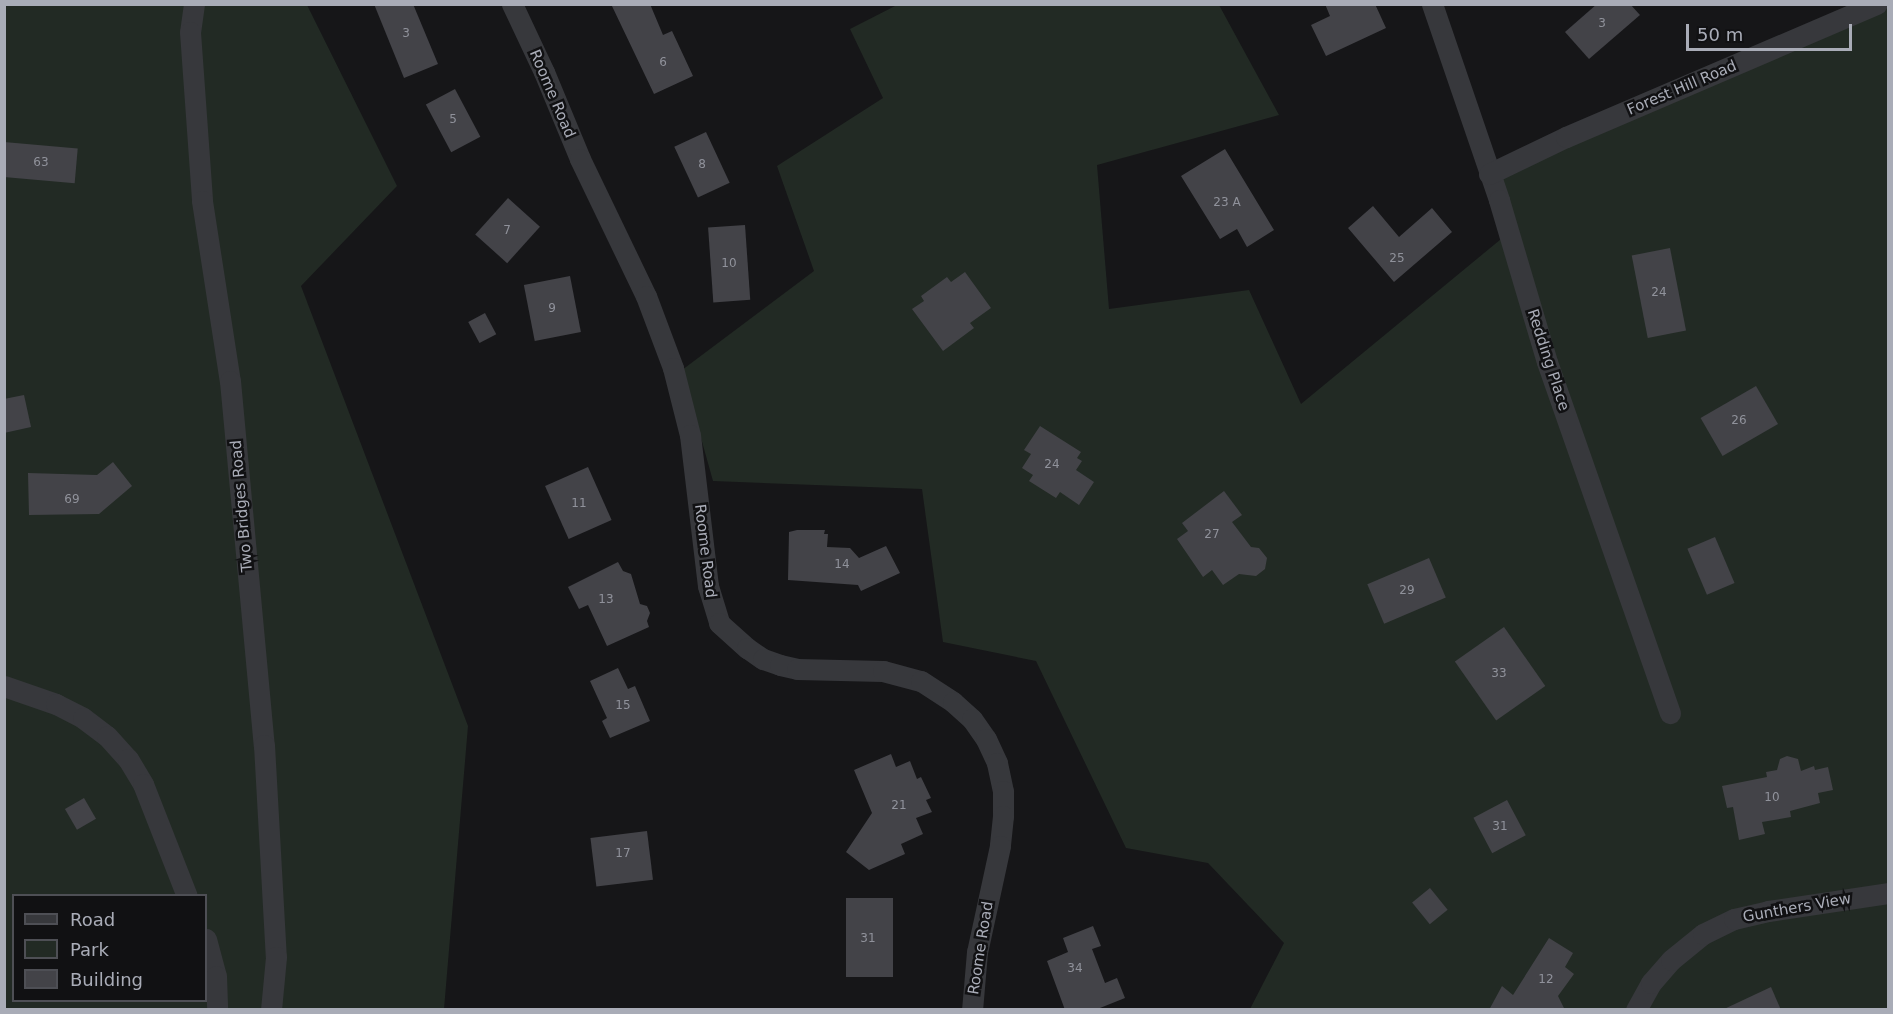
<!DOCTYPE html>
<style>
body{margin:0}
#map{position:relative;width:1893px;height:1014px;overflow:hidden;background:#161618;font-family:"DejaVu Sans",sans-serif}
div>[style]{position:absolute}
.green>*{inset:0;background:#222a24}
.building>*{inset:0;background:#434348;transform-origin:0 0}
.minor>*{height:21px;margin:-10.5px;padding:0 10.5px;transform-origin:10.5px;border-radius:10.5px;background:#37383c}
span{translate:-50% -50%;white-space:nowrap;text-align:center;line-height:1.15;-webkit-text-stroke:5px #111113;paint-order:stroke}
.number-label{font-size:12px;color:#90929b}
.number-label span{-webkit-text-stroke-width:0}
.street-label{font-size:15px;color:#a9acb7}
.frame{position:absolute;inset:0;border:6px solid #a9acb7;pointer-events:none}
.legend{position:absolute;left:12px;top:894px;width:195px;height:108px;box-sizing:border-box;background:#111113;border:2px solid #4e4f55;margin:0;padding:8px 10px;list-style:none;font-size:18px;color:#a9acb7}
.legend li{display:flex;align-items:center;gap:12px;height:30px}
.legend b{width:30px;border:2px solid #4e4f55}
.scale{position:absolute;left:1686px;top:24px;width:166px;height:27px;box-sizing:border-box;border:3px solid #a9acb7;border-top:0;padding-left:8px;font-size:18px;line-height:21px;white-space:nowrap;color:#a9acb7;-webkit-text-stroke:4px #111113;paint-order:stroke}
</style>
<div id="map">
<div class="green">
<div style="clip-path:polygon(evenodd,5px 5px,307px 5px,397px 186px,301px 286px,468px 726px,444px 1009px,5px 1010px,5px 5px,14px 896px,206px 896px,206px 1000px,14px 1000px,14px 896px)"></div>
<div style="clip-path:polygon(897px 5px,1219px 5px,1279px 115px,1097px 165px,1109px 309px,1249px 290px,1301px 404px,1512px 230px,1495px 170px,1870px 5px,1888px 5px,1888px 1009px,1250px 1009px,1284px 943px,1208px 863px,1126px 848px,1036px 661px,943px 642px,922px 489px,713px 481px,682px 370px,814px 271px,777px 166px,883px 98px,850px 29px)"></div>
</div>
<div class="building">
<div style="clip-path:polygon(374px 4px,413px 4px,438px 64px,404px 78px)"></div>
<div style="clip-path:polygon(611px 4px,650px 4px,663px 35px,672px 31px,693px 76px,654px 94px)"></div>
<div style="clip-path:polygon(1325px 4px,1375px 4px,1386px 28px,1326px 56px,1311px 25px,1330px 16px)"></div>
<div style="clip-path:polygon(1597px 4px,1630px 4px,1640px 15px,1589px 59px,1565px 32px)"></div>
<div style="left:455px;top:89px;width:54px;height:33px;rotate:62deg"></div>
<div style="left:706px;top:132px;width:56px;height:35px;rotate:65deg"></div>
<div style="left:4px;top:142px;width:74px;height:35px;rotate:5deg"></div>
<div style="clip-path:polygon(1225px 149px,1274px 230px,1247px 247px,1237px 229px,1220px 239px,1181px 176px)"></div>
<div style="left:508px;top:198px;width:43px;height:49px;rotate:42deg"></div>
<div style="clip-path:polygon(1373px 206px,1399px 237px,1432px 208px,1452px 232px,1394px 282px,1348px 228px)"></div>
<div style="left:745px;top:225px;width:75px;height:37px;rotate:86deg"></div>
<div style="left:1670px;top:248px;width:84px;height:39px;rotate:79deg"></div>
<div style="clip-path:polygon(965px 272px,991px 308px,970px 323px,974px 328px,943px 351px,912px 309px,924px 301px,921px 296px,947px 277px,951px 282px)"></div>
<div style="left:570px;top:276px;width:57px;height:47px;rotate:79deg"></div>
<div style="left:485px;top:313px;width:24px;height:19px;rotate:62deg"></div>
<div style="left:1756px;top:386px;width:44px;height:64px;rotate:60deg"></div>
<div style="clip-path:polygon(24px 395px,31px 427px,4px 433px,4px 399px)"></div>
<div style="clip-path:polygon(1040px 426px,1081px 452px,1077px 458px,1082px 461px,1076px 470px,1094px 482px,1079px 505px,1060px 492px,1056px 498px,1029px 481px,1033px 475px,1022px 468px,1031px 454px,1024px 450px)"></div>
<div style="clip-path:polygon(113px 462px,132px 486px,99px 514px,29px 515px,28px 473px,97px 475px)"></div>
<div style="left:588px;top:467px;width:58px;height:47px;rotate:66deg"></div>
<div style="clip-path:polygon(1224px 491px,1242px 515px,1232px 522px,1251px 547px,1259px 548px,1267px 558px,1265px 569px,1256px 576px,1239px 574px,1223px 585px,1212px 570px,1203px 577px,1177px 539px,1188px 531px,1182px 523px)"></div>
<div style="clip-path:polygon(797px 530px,825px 530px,824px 534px,828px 534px,827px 547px,850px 548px,859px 558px,886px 546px,900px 573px,861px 591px,858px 585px,788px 580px,789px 532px)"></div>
<div style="left:1715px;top:537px;width:50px;height:30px;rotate:67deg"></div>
<div style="left:1429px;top:558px;width:43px;height:67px;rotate:67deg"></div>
<div style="clip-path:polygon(618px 562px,623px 571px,631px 574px,640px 604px,647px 606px,650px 613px,647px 621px,649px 627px,607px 646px,588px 605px,579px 609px,568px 587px)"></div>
<div style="left:1504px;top:627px;width:72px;height:60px;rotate:55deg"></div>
<div style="clip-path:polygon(618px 668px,628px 689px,635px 686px,650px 721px,610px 738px,602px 721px,607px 718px,590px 681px)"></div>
<div style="clip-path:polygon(891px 754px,896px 767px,910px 761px,917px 779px,921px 777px,931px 798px,926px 800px,932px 812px,916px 818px,923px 834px,901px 844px,905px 854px,869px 870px,846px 852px,872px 813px,854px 770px)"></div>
<div style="clip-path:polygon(1787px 756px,1798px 759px,1801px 771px,1814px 766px,1815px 770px,1828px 767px,1833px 790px,1818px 793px,1820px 803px,1790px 811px,1791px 817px,1762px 822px,1765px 834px,1739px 840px,1733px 807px,1727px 808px,1722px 786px,1767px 777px,1766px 772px,1777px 770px,1780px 759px)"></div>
<div style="left:84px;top:798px;width:24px;height:22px;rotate:60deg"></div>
<div style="left:1507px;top:800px;width:40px;height:38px;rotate:62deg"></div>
<div style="left:647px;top:831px;width:49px;height:57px;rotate:83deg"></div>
<div style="left:1430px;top:888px;width:28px;height:23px;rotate:51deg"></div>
<div style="left:846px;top:898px;width:47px;height:79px"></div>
<div style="clip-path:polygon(1093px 926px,1101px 946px,1092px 949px,1105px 983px,1117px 978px,1125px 998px,1095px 1010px,1065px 1010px,1047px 961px,1068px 952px,1063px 938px)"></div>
<div style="clip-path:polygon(1549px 938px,1573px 953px,1565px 967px,1574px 974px,1558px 996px,1565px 1010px,1489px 1010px,1502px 986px,1513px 995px)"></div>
<div style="clip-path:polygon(1771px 987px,1781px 1010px,1722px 1010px)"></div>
</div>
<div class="minor">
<div style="left:194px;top:4px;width:28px;rotate:98deg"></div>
<div style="left:190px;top:32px;width:169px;rotate:85.9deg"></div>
<div style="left:202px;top:201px;width:182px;rotate:81.2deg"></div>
<div style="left:230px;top:381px;width:366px;rotate:84.7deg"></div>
<div style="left:264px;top:745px;width:212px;rotate:86.8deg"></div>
<div style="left:276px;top:957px;width:53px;rotate:95.4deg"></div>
<div style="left:512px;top:4px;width:75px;rotate:64.8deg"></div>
<div style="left:544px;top:72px;width:94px;rotate:67.5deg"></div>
<div style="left:580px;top:159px;width:152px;rotate:64.3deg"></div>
<div style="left:646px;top:296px;width:77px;rotate:69.4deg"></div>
<div style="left:673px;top:368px;width:69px;rotate:75.8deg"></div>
<div style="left:690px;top:435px;width:152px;rotate:83.2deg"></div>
<div style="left:708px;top:586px;width:39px;rotate:73deg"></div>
<div style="left:719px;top:623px;width:38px;rotate:42deg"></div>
<div style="left:747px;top:648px;width:19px;rotate:35deg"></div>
<div style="left:763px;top:659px;width:18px;rotate:19deg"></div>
<div style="left:780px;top:665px;width:17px;rotate:13deg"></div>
<div style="left:797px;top:669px;width:86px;rotate:1.3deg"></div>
<div style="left:883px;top:671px;width:39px;rotate:15deg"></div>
<div style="left:921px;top:681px;width:38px;rotate:33deg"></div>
<div style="left:953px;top:702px;width:25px;rotate:42deg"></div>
<div style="left:972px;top:719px;width:24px;rotate:55deg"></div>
<div style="left:986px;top:739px;width:26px;rotate:65deg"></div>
<div style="left:997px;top:763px;width:29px;rotate:78deg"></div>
<div style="left:1003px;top:791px;width:25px;rotate:90deg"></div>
<div style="left:1003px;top:816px;width:30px;rotate:96deg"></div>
<div style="left:1000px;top:846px;width:108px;rotate:102.2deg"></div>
<div style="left:977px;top:952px;width:58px;rotate:94.9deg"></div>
<div style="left:1432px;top:4px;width:207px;rotate:71.1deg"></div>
<div style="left:1499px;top:200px;width:169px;rotate:73.5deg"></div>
<div style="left:1547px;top:362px;width:372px;rotate:70.7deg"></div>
<div style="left:1489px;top:174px;width:85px;rotate:-25.7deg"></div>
<div style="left:1566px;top:137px;width:338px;rotate:-23.2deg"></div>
<div style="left:4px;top:686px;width:55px;rotate:19.1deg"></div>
<div style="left:56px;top:704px;width:30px;rotate:27deg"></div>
<div style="left:83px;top:718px;width:30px;rotate:37deg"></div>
<div style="left:107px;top:736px;width:31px;rotate:48deg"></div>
<div style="left:128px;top:759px;width:29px;rotate:59deg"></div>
<div style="left:143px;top:784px;width:120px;rotate:68.6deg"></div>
<div style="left:206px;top:939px;width:38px;rotate:75deg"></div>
<div style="left:216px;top:976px;width:34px;rotate:88deg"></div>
<div style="left:1636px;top:1010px;width:31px;rotate:-61deg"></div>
<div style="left:1651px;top:983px;width:30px;rotate:-49deg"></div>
<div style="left:1671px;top:960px;width:41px;rotate:-39.1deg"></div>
<div style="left:1703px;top:934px;width:34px;rotate:-26deg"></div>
<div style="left:1734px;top:919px;width:35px;rotate:-13deg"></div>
<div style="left:1768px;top:911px;width:121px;rotate:-8.5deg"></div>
</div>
<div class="number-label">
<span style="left:1602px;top:24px">3</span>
<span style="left:406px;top:34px">3</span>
<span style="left:663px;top:63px">6</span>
<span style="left:453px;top:120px">5</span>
<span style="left:41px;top:163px">63</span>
<span style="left:702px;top:165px">8</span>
<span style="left:1227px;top:203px">23 A</span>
<span style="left:507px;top:231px">7</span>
<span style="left:1397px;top:259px">25</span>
<span style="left:729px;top:264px">10</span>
<span style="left:1659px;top:293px">24</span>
<span style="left:552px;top:309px">9</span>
<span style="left:1739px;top:421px">26</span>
<span style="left:1052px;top:465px">24</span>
<span style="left:72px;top:500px">69</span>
<span style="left:579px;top:504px">11</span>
<span style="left:1212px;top:535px">27</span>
<span style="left:842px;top:565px">14</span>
<span style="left:1407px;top:591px">29</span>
<span style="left:606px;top:600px">13</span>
<span style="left:1499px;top:674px">33</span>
<span style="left:623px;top:706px">15</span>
<span style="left:1772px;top:798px">10</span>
<span style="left:899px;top:806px">21</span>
<span style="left:1500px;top:827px">31</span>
<span style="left:623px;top:854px">17</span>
<span style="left:868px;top:939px">31</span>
<span style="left:1075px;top:969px">34</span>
<span style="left:1546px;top:980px">12</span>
</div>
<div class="street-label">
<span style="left:1682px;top:88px;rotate:-23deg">Forest Hill Road</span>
<span style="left:552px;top:94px;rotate:67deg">Roome Road</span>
<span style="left:1548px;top:360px;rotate:72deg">Redding Place</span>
<span style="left:242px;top:506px;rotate:-95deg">Two Bridges Road</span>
<span style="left:705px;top:551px;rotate:83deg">Roome Road</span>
<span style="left:1797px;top:908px;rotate:-10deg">Gunthers View</span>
<span style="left:981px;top:948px;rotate:-81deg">Roome Road</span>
</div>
<div class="frame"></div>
<ul class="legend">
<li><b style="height:8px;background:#37383c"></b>Road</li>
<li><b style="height:16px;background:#222a24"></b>Park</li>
<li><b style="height:16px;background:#434348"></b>Building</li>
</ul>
<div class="scale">50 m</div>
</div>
